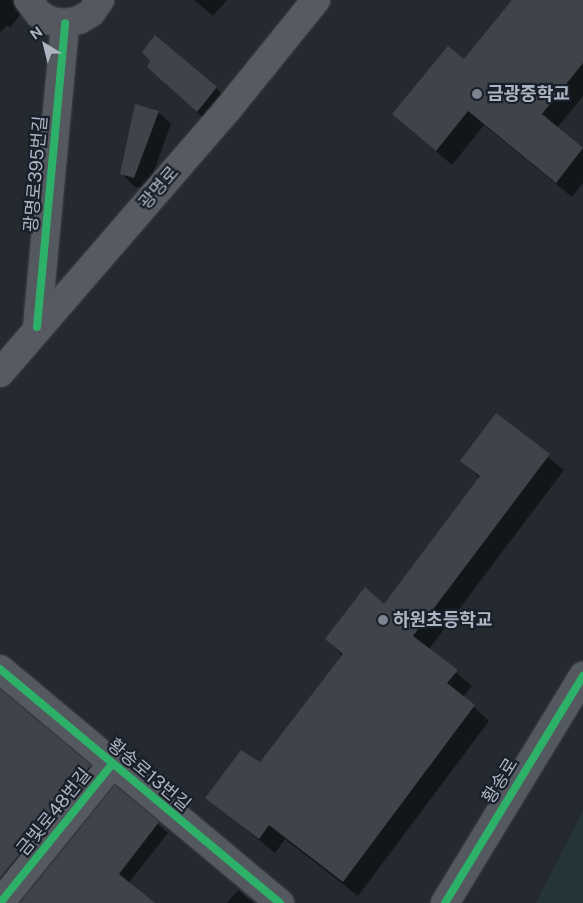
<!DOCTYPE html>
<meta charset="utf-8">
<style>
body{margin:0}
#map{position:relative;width:583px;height:903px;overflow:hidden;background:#252a30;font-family:"Public Sans","Noto Sans KR",sans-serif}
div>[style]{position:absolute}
.green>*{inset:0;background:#253537}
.shadow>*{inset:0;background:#0007}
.building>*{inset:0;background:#40444a}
.roads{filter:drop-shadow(0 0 1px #42464b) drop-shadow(0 0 1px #42464b)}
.minor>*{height:28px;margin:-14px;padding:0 14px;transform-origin:14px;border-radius:14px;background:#54585f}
.major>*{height:28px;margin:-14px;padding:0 14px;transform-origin:14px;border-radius:14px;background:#575b61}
.cycleway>*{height:8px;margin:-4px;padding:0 4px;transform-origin:4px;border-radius:4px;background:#2db169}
.dots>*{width:14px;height:14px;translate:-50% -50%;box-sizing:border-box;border:2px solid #19202a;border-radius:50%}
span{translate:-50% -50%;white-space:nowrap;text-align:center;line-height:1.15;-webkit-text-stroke:4.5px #19202a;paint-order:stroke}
.poi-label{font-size:18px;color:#adb5c3;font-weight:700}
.left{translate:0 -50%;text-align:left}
.street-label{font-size:18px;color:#adb5c3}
.north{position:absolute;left:20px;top:20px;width:50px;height:50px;-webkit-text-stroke:4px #19202a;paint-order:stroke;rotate:324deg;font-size:14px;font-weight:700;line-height:20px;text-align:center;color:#adb5c3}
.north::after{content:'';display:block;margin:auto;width:18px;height:22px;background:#adb5c3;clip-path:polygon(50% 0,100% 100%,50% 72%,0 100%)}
</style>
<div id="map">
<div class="green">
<div style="clip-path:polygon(583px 811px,583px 903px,536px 903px)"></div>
</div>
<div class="shadow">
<div style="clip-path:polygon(0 0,31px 0,10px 28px,7px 25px,0 33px)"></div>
<div style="clip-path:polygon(194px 0,227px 0,213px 16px)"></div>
<div style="clip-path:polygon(513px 0,583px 0,583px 96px,557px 128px,583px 149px,583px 183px,572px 197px,484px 125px,452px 165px,393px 114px,464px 61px)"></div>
<div style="clip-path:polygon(164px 82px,216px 88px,231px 103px,212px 126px)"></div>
<div style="clip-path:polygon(158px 112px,171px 124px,147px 190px,134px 186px,122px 174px)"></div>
<div style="clip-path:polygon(496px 415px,564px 470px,429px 649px,472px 686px,463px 697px,489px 721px,358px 896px,285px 839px,275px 853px,207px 798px,260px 764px,343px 656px,327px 639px,384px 605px,480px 478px,462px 460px)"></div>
<div style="clip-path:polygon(0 691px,100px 776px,0 900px)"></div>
<div style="clip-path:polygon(115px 787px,168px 833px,128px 884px,149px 903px,22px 903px)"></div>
<div style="clip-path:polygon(238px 890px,254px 903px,227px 903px)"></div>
</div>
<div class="building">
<div style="clip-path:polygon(512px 0,583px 0,583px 63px,542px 114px,583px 148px,556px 183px,468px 111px,436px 151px,392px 114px,448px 46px,464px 59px)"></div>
<div style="clip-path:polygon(155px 35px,217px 87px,197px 112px,147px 67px,150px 61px,142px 52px)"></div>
<div style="clip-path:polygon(135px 104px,159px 111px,134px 178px,120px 174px)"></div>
<div style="clip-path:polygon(496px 413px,550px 454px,413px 636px,458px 670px,447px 683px,475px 705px,343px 882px,269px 825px,259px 839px,205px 798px,241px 750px,260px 762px,343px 654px,325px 639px,365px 587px,384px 604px,480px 476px,460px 461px)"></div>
<div style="clip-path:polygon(0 689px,91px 765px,0 878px)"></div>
<div style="clip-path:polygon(115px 785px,159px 822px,119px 874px,155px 903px,20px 903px)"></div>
</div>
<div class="roads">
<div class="minor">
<div style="left:28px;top:0;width:18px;rotate:52deg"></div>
<div style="left:39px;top:14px;width:14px;rotate:30deg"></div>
<div style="left:51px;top:21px;width:14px;rotate:8deg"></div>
<div style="left:65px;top:23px;width:14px;rotate:-12deg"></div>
<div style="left:79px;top:20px;width:14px;rotate:-30deg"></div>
<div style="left:91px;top:13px;width:16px;rotate:-55deg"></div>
<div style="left:37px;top:327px;width:305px;rotate:-84.7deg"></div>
<div style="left:0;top:669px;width:365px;rotate:39.9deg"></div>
<div style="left:0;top:903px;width:179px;rotate:-51.1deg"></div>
<div style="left:445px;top:903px;width:266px;rotate:-58.7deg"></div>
</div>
<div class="major">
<div style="left:0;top:373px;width:349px;rotate:-49.2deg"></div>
<div style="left:228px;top:109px;width:140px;rotate:-51.1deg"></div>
</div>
</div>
<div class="cycleway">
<div style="left:37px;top:327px;width:305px;rotate:-84.7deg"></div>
<div style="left:0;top:669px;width:365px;rotate:39.9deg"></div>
<div style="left:0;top:903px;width:179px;rotate:-51.1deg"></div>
<div style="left:445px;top:903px;width:266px;rotate:-58.7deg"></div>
</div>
<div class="dots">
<div style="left:477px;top:94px;background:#7d8490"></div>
<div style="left:383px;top:620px;background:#7d8490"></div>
</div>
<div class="poi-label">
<span class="left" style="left:487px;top:94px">금광중학교</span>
<span class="left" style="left:393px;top:620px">하원초등학교</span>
</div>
<div class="street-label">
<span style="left:36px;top:174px;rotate:-85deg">광명로395번길</span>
<span style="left:159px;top:188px;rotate:-49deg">광명로</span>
<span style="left:149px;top:775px;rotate:40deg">황송로13번길</span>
<span style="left:500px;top:781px;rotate:-58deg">황송로</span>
<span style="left:54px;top:812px;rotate:-51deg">금빛로48번길</span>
</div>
<div class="north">N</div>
</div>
